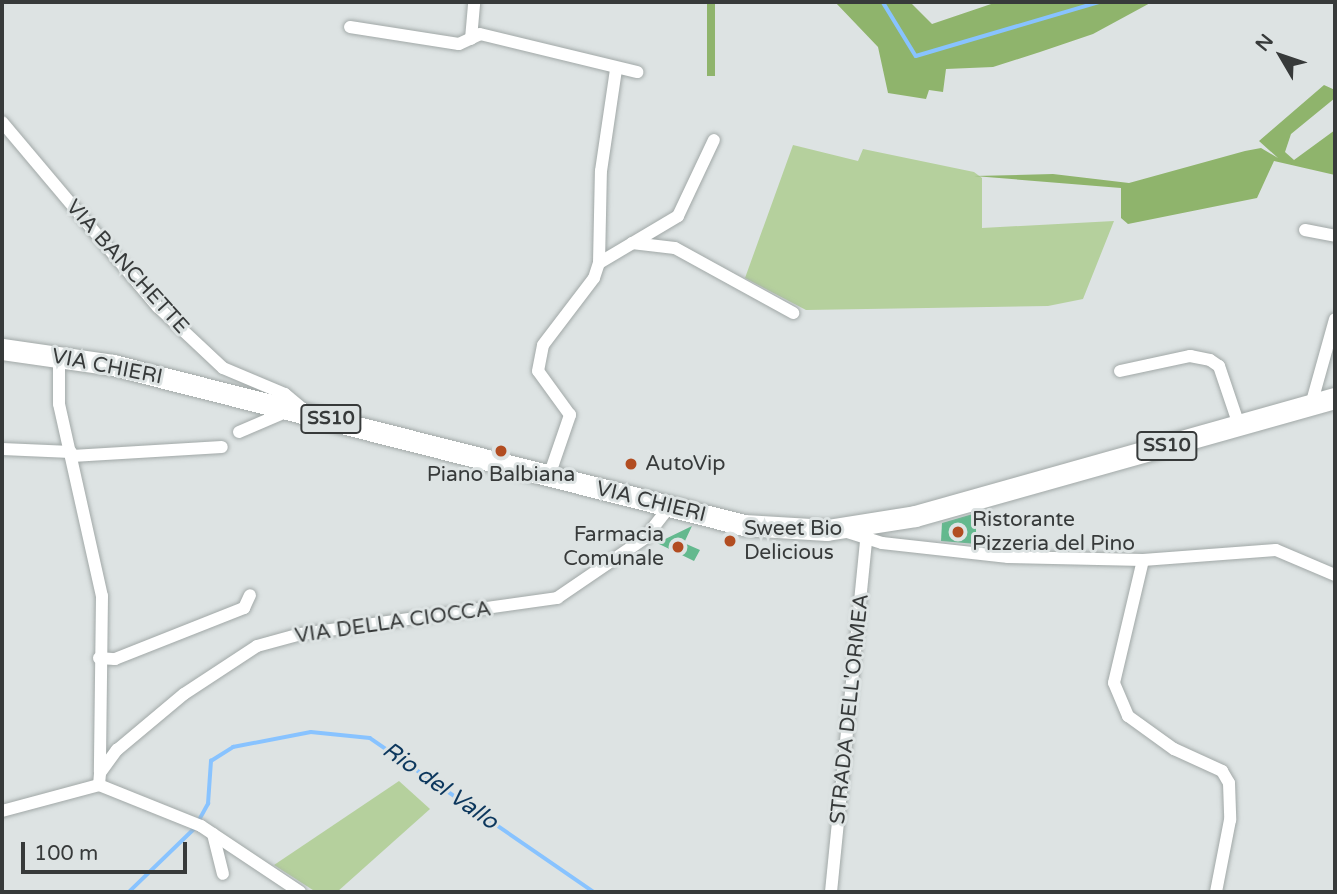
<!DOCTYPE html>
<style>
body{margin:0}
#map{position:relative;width:1337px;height:894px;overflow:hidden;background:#dde3e3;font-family:"Varela Round",sans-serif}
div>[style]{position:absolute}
.green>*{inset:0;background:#b5d09d}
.forest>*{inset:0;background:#8fb46c;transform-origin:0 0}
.stream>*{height:3.5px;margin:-1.75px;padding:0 1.75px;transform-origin:1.75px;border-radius:1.75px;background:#88c3ff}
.building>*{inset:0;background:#63b98e}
.roads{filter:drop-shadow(0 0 2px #a1a8a7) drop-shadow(0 0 2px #a1a8a7)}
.street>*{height:12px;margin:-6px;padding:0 6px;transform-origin:6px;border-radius:6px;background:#fff}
.primary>*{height:21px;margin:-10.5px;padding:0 10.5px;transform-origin:10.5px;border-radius:10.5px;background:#fff}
.dots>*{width:19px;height:19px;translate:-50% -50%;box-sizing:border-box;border:4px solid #dde3e3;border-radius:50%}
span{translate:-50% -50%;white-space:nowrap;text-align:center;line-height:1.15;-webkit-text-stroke:6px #dde3e3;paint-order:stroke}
.shield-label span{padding:2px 5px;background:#dde3e3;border:2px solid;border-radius:5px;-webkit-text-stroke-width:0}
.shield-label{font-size:19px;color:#373a3a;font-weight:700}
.street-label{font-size:21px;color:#373a3a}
.poi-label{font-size:21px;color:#373a3a}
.left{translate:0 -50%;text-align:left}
.right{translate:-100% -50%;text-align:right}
.water-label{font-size:23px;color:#0c375d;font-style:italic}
.frame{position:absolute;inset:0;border:4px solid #373a3a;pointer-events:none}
.north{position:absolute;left:1246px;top:21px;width:70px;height:70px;-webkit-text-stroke:5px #dde3e3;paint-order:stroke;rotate:309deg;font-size:19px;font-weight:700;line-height:28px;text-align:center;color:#373a3a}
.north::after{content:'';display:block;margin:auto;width:24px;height:32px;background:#373a3a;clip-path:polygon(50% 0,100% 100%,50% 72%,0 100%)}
.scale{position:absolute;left:21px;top:842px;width:166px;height:32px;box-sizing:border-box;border:4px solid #373a3a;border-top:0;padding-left:9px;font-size:21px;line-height:24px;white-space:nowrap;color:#373a3a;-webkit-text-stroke:5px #dde3e3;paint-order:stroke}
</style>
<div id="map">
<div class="green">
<div style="clip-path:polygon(793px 145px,858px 161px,863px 149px,974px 172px,982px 178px,982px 228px,1114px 221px,1083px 299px,1048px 306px,806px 310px,745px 278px)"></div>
<div style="clip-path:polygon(399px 781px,430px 809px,337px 892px,316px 892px,274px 865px)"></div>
</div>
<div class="forest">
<div style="left:707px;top:2px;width:8px;height:74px"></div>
<div style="clip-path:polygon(835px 2px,910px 2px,932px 24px,997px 2px,1152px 2px,1093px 34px,1040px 52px,993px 67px,946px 69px,943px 92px,929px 90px,926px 99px,888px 93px,878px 47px)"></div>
<div style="clip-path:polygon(1324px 85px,1335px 90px,1335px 98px,1291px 134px,1285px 152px,1294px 160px,1335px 130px,1335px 175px,1274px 161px,1257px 198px,1128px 224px,1121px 218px,1121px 188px,974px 176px,1053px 174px,1129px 183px,1245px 151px,1261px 148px,1278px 158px,1259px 141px)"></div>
</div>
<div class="stream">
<div style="left:883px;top:2px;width:63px;rotate:58.6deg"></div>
<div style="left:916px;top:56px;width:192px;rotate:-16.4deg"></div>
<div style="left:198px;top:822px;width:21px;rotate:-61deg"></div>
<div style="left:208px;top:804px;width:43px;rotate:-86deg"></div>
<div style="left:211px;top:761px;width:26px;rotate:-32deg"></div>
<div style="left:233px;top:747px;width:79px;rotate:-10.9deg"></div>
<div style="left:311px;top:732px;width:59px;rotate:5.8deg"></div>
<div style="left:370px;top:738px;width:272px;rotate:34.5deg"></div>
<div style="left:129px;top:892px;width:91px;rotate:-44.1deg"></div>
</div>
<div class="building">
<div style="clip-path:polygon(976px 513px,976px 544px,941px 541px,942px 523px)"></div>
<div style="clip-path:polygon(692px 526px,684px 543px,700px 550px,694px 561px,657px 543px)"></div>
</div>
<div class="roads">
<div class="street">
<div style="left:350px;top:27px;width:110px;rotate:8.9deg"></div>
<div style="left:459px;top:44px;width:23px;rotate:-25deg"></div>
<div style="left:480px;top:34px;width:162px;rotate:13.6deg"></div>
<div style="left:471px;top:39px;width:37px;rotate:-85deg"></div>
<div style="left:2px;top:122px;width:242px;rotate:49.9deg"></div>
<div style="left:158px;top:307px;width:89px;rotate:43.2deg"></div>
<div style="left:223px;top:368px;width:67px;rotate:22.8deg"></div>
<div style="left:285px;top:394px;width:25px;rotate:40deg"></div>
<div style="left:1305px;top:230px;width:31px;rotate:11deg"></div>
<div style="left:632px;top:243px;width:43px;rotate:6.6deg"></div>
<div style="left:675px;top:248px;width:135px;rotate:28.8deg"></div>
<div style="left:599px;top:263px;width:92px;rotate:-88.8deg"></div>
<div style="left:601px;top:171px;width:102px;rotate:-81.6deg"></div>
<div style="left:59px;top:355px;width:49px;rotate:90deg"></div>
<div style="left:59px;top:404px;width:197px;rotate:77.4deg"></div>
<div style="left:102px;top:596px;width:176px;rotate:90.7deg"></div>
<div style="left:1120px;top:371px;width:72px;rotate:-12.1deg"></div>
<div style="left:1190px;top:356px;width:20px;rotate:11deg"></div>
<div style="left:1210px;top:360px;width:11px;rotate:34deg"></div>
<div style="left:1219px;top:366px;width:62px;rotate:71.3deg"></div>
<div style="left:1311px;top:405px;width:89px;rotate:-74.4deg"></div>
<div style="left:239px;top:432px;width:59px;rotate:-23.1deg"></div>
<div style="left:2px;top:449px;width:69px;rotate:2.5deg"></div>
<div style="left:72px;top:456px;width:150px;rotate:-3.4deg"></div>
<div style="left:549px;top:476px;width:65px;rotate:-71deg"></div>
<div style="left:570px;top:415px;width:54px;rotate:-126deg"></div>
<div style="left:538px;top:371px;width:26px;rotate:-79deg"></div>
<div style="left:543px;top:345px;width:84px;rotate:-52.7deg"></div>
<div style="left:594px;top:278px;width:16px;rotate:-72deg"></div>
<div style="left:599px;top:263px;width:92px;rotate:-30.7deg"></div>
<div style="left:678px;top:216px;width:84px;rotate:-64.7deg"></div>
<div style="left:841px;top:530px;width:43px;rotate:17.6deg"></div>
<div style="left:882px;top:543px;width:127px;rotate:6.3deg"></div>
<div style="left:1008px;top:557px;width:135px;rotate:1.3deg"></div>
<div style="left:1143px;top:560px;width:133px;rotate:-4.3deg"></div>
<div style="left:1276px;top:550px;width:64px;rotate:23deg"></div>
<div style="left:1143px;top:560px;width:126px;rotate:103.3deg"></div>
<div style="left:1114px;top:683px;width:36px;rotate:67deg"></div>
<div style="left:1128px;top:716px;width:57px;rotate:35.7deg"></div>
<div style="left:1174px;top:749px;width:53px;rotate:24.6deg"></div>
<div style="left:1222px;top:771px;width:14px;rotate:60deg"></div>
<div style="left:1229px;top:783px;width:37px;rotate:88deg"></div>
<div style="left:1230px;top:820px;width:73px;rotate:101deg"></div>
<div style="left:99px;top:658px;width:16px;rotate:4deg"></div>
<div style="left:115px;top:659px;width:139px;rotate:-21.6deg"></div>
<div style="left:244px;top:608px;width:14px;rotate:-65deg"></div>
<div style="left:99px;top:785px;width:12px;rotate:-85deg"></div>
<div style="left:100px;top:773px;width:29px;rotate:-54deg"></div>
<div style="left:117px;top:750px;width:87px;rotate:-39.9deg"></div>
<div style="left:184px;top:694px;width:87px;rotate:-33.3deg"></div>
<div style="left:257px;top:646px;width:46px;rotate:-15.3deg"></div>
<div style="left:301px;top:634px;width:259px;rotate:-8deg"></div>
<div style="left:557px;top:598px;width:107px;rotate:-34.3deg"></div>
<div style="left:645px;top:538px;width:39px;rotate:-52deg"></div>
<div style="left:2px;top:811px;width:100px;rotate:-15deg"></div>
<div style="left:99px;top:785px;width:110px;rotate:21.9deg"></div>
<div style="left:201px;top:826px;width:119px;rotate:33.7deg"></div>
<div style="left:213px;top:834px;width:41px;rotate:76deg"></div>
<div style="left:831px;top:892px;width:361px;rotate:-84.3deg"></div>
</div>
<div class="primary">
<div style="left:2px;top:349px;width:112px;rotate:8.2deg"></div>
<div style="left:113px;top:365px;width:651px;rotate:14.23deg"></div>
<div style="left:744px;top:525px;width:83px;rotate:3.4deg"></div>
<div style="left:827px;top:530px;width:89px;rotate:-9deg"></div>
<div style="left:915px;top:516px;width:436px;rotate:-15.7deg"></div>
</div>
</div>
<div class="dots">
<div style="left:501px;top:451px;background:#b24d21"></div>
<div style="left:631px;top:464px;background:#b24d21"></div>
<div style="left:958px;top:532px;background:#b24d21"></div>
<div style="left:730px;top:541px;background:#b24d21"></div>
<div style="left:678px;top:547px;background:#b24d21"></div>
</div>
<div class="shield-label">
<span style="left:331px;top:419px">SS10</span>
<span style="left:1167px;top:446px">SS10</span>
</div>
<div class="street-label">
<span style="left:127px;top:267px;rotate:48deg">VIA BANCHETTE</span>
<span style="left:107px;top:367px;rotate:11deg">VIA CHIERI</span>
<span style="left:651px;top:502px;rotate:14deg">VIA CHIERI</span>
<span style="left:393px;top:623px;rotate:-8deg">VIA DELLA CIOCCA</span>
<span style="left:850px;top:709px;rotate:-84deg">STRADA DELL'ORMEA</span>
</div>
<div class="poi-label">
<span class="left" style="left:645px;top:464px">AutoVip</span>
<span style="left:501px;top:475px">Piano Balbiana</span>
<span class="left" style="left:972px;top:532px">Ristorante<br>Pizzeria del Pino</span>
<span class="left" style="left:744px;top:541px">Sweet Bio<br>Delicious</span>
<span class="right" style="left:664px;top:547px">Farmacia<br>Comunale</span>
</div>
<div class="water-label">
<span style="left:440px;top:786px;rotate:35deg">Rio del Vallo</span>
</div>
<div class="frame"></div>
<div class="north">N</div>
<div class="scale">100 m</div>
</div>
